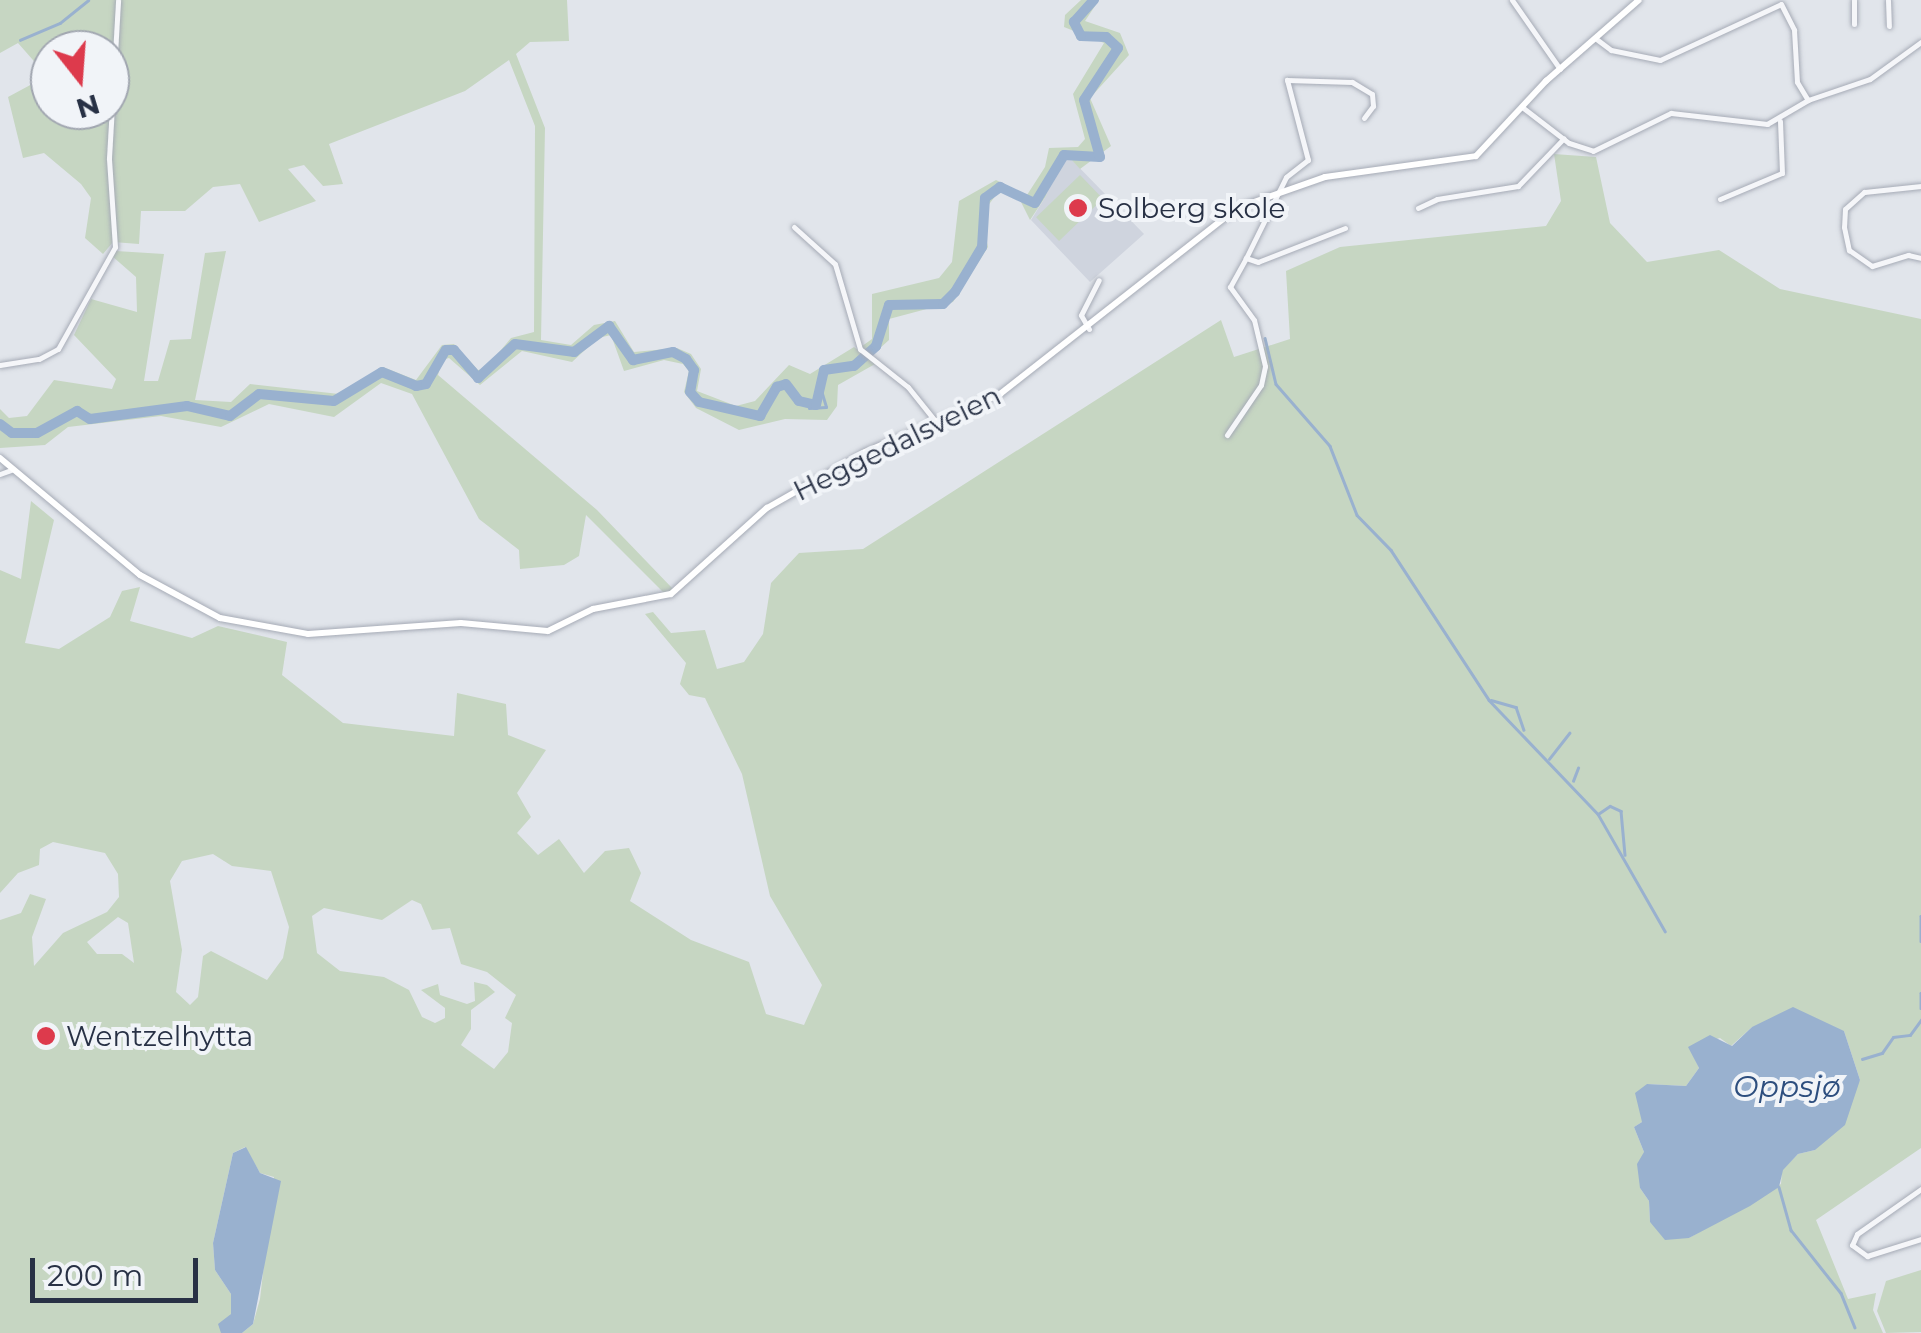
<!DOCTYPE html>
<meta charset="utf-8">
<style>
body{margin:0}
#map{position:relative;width:1921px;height:1333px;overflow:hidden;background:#e1e5eb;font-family:Montserrat,sans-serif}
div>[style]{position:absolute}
.built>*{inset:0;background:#cfd4de}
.green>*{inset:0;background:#c6d6c2;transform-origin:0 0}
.water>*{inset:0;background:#99b1cf}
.stream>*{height:2.5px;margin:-1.25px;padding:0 1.25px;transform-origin:1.25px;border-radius:1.25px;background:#99b1cf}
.river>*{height:10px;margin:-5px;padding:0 5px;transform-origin:5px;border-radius:5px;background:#99b1cf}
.roads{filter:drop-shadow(0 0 2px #a6abb6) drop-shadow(0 0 2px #a6abb6)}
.minor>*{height:5px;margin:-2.5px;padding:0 2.5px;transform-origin:2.5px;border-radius:2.5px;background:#f5f6f9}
.secondary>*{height:6px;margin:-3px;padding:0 3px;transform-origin:3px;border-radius:3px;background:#fff}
.dots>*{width:28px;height:28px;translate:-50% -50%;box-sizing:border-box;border:5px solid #f1f4f8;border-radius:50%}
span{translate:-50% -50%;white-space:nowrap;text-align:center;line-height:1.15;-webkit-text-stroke:8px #f1f4f8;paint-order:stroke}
.poi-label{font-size:28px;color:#283145}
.left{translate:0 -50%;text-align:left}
.street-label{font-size:28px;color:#283145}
.water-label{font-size:30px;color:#2d4e7e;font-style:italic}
.north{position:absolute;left:30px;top:30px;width:100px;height:100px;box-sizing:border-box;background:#f1f4f8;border:2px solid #a1a6b0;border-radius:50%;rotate:163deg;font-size:28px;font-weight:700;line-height:40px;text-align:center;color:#283145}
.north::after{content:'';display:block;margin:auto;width:35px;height:45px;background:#dd3a4c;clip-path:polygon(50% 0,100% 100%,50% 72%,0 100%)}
.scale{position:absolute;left:30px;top:1258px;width:168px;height:45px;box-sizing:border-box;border:5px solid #283145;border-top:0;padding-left:12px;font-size:30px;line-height:35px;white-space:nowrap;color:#283145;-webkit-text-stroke:8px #f1f4f8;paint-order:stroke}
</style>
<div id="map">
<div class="built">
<div style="clip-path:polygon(1068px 156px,1144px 234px,1090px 282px,1031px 220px,1046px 196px,1056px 160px)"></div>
</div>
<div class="green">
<div style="clip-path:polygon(evenodd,0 0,567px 0,569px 41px,530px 42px,516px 54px,545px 128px,541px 340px,571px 345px,594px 325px,615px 321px,634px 352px,677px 348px,691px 354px,701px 369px,697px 391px,736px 406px,755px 401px,789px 365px,810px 374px,854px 347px,875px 364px,838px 385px,837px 406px,827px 420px,785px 419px,739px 430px,696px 408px,684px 392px,689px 371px,683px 364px,664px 360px,624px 371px,611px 335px,598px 338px,572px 362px,522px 351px,480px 385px,449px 358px,442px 360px,438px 375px,597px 510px,673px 589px,665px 594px,586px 515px,579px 556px,564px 565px,520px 569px,519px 550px,479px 519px,412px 394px,381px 383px,334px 417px,269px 404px,221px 427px,161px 416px,68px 427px,45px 445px,0 448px,0 409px,9px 418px,27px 416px,54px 380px,112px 389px,116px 379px,74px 335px,91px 299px,137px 312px,136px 277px,112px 256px,116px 251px,164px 254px,144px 381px,158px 381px,170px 340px,191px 339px,205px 253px,226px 251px,195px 400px,231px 402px,250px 384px,339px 394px,383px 367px,416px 380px,442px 345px,454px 344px,478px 370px,485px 369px,511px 338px,534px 332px,535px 126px,509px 60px,465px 91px,329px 144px,343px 184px,323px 186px,304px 165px,288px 169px,316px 201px,259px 222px,240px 184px,213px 187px,185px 211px,141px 211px,139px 244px,113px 242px,103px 254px,85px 238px,91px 198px,81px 184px,44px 153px,23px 158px,8px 97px,47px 76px,18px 43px,0 53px,0 0,50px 50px,110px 50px,110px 110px,50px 110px,50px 50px)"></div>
<div style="clip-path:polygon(1081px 0,1099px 0,1085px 21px,1120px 33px,1129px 55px,1090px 98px,1111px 146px,1080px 169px,1068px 156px,1056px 160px,1046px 196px,1030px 220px,1020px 200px,999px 191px,981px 215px,988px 247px,953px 302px,889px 319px,889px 340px,869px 358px,858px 349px,872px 339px,872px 294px,939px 278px,952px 262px,959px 201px,996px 180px,1027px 195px,1045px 167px,1049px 148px,1078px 147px,1085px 139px,1073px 94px,1104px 43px,1064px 27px,1065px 15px)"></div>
<div style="clip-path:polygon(evenodd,1554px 154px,1596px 157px,1610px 223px,1647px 262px,1719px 250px,1780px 289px,1921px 319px,1921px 1148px,1816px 1220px,1848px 1299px,1876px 1293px,1873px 1310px,1883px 1333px,242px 1333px,253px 1324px,260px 1299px,274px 1177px,260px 1173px,245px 1147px,233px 1153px,213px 1243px,215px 1270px,231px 1294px,231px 1314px,221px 1333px,0 1333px,0 920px,21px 913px,30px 894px,46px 899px,32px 937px,34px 966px,63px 933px,107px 912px,119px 897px,118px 874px,105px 853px,53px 842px,40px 849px,39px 865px,18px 873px,0 893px,0 570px,21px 579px,31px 501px,54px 520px,25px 643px,59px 649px,110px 617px,122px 591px,140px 587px,130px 621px,192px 638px,218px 626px,287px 642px,282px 675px,343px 723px,454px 736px,457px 693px,506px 704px,508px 735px,546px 750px,517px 793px,531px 817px,517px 833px,538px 855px,559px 839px,584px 873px,605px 851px,629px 848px,641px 873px,630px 901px,691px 940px,749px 962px,766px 1014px,804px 1025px,822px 985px,770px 896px,742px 774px,705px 698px,689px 695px,680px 684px,686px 663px,645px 614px,653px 612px,671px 633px,705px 630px,717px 669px,744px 662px,763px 634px,771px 583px,799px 553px,863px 549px,1221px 320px,1234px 357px,1290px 339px,1286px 271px,1340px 247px,1546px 226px,1561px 201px,1554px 154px,213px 854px,232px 866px,271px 871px,289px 927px,283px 958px,267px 980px,211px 951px,203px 956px,198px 997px,190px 1005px,176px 992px,182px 950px,170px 881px,182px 861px,213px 854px,1554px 154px,412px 900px,421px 904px,432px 930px,450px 928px,461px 964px,487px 972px,516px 995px,505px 1018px,512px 1023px,508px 1052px,494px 1069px,461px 1045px,471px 1029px,471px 1010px,495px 992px,487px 985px,474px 982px,475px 1001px,467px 1004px,440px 995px,438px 984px,421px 990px,445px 1008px,445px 1018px,435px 1023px,422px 1017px,409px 990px,384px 977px,340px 971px,317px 953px,312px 916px,324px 908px,382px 920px,412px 900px,1554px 154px,118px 917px,128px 923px,134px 963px,122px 954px,97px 954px,87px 942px,118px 917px,1554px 154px,1752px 1027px,1844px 1031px,1860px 1080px,1815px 1150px,1798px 1154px,1782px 1170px,1781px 1184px,1689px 1238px,1650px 1222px,1649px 1201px,1640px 1188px,1644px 1152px,1634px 1127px,1642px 1122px,1647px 1084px,1686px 1086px,1699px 1068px,1689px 1047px,1720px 1038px,1731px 1046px,1752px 1027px)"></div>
<div style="left:1080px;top:175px;width:33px;height:61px;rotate:46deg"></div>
<div style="clip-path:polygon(1921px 1270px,1921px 1332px,1886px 1333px,1877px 1311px,1886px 1281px)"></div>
</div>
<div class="water">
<div style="clip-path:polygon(1793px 1007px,1844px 1031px,1860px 1080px,1845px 1125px,1815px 1150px,1798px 1154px,1783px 1170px,1779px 1187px,1750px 1206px,1689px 1238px,1665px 1240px,1650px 1222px,1649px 1201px,1640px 1188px,1637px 1164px,1644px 1152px,1634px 1127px,1642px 1122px,1635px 1093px,1647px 1084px,1686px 1086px,1699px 1068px,1688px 1047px,1710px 1035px,1732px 1046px,1752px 1027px)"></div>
<div style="clip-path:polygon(246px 1147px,260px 1173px,281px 1181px,253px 1324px,242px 1333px,221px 1333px,218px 1324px,231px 1314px,231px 1294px,215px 1270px,213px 1243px,233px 1153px)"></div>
</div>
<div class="stream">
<div style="left:20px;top:40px;width:43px;rotate:-23deg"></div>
<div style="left:60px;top:23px;width:36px;rotate:-39deg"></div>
<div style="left:1265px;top:338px;width:47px;rotate:76.6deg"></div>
<div style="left:1276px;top:384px;width:82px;rotate:48.9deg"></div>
<div style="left:1330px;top:446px;width:74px;rotate:68.6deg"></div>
<div style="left:1357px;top:515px;width:49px;rotate:45.8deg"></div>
<div style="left:1391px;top:550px;width:179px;rotate:56.8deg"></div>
<div style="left:1489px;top:700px;width:158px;rotate:46.3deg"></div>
<div style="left:1598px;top:814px;width:135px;rotate:60.2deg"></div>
<div style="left:809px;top:408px;width:17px;rotate:-3deg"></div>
<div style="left:826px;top:407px;width:14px;rotate:-107deg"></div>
<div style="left:1491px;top:700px;width:26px;rotate:16deg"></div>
<div style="left:1516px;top:707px;width:24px;rotate:71deg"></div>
<div style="left:1549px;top:759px;width:33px;rotate:-52deg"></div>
<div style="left:1573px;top:781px;width:14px;rotate:-69deg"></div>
<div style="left:1598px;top:814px;width:14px;rotate:-34deg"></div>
<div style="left:1610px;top:806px;width:12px;rotate:24deg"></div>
<div style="left:1621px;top:811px;width:44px;rotate:84.8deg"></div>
<div style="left:1921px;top:916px;width:25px;rotate:90deg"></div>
<div style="left:1921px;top:993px;width:15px;rotate:90deg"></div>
<div style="left:1862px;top:1059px;width:21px;rotate:-17deg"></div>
<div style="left:1882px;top:1053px;width:19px;rotate:-55deg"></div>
<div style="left:1893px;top:1037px;width:17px;rotate:-7deg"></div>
<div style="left:1910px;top:1035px;width:19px;rotate:-54deg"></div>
<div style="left:1779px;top:1187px;width:45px;rotate:74.4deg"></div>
<div style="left:1791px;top:1230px;width:80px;rotate:51.6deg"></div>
<div style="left:1841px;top:1293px;width:37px;rotate:68deg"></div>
</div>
<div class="river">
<div style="left:0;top:424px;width:15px;rotate:37deg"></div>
<div style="left:12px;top:433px;width:25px"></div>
<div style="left:37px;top:433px;width:46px;rotate:-28.8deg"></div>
<div style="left:77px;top:411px;width:15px;rotate:32deg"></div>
<div style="left:90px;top:419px;width:98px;rotate:-7.6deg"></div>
<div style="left:187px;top:406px;width:44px;rotate:13.1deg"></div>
<div style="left:230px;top:416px;width:36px;rotate:-37deg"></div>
<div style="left:259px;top:394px;width:75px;rotate:5.3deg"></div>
<div style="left:334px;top:401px;width:56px;rotate:-31.1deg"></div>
<div style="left:382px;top:372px;width:37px;rotate:22deg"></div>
<div style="left:416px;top:386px;width:10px;rotate:-11deg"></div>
<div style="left:426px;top:384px;width:39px;rotate:-60deg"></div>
<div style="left:446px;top:350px;width:8px"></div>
<div style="left:454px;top:350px;width:37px;rotate:49deg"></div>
<div style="left:478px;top:378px;width:50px;rotate:-42.6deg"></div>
<div style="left:515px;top:344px;width:60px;rotate:7.7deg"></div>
<div style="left:574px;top:352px;width:44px;rotate:-36.6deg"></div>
<div style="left:609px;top:326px;width:42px;rotate:54.8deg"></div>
<div style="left:633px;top:360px;width:41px;rotate:-11.3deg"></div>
<div style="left:673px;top:352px;width:15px;rotate:28deg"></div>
<div style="left:686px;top:359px;width:14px;rotate:54deg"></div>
<div style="left:694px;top:370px;width:22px;rotate:100deg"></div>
<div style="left:690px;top:392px;width:13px;rotate:48deg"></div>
<div style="left:699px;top:402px;width:63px;rotate:12.9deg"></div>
<div style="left:760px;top:416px;width:34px;rotate:-60deg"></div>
<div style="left:777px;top:387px;width:9px;rotate:-18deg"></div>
<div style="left:786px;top:384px;width:21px;rotate:53deg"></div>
<div style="left:799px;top:401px;width:17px;rotate:13deg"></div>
<div style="left:816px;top:405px;width:36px;rotate:-77deg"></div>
<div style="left:824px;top:370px;width:30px;rotate:-8deg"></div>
<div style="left:854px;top:366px;width:30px;rotate:-42deg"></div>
<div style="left:876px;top:346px;width:43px;rotate:-72.4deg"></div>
<div style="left:889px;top:305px;width:54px;rotate:-1.1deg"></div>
<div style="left:943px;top:304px;width:17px;rotate:-45deg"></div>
<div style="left:955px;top:292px;width:52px;rotate:-59deg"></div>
<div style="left:982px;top:247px;width:49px;rotate:-86.5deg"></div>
<div style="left:985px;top:198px;width:19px;rotate:-36deg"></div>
<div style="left:1000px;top:187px;width:38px;rotate:25deg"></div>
<div style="left:1035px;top:203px;width:56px;rotate:-58.9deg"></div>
<div style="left:1064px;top:155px;width:36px;rotate:3deg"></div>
<div style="left:1100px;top:157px;width:59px;rotate:-105.7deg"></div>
<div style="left:1084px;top:100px;width:62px;rotate:-56.8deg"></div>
<div style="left:1118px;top:48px;width:16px;rotate:-137deg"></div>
<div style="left:1106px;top:37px;width:25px;rotate:-178deg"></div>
<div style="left:1081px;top:36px;width:16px;rotate:-117deg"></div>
<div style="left:1074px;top:22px;width:30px;rotate:-48deg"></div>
</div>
<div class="roads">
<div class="minor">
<div style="left:1512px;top:0;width:84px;rotate:55.2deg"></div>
<div style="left:1854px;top:0;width:24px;rotate:90deg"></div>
<div style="left:1888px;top:0;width:26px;rotate:88deg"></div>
<div style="left:1595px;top:38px;width:20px;rotate:37deg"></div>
<div style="left:1611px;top:50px;width:50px;rotate:11.5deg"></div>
<div style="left:1660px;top:60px;width:133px;rotate:-24.8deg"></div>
<div style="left:1781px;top:4px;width:29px;rotate:63deg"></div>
<div style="left:1794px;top:30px;width:52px;rotate:86.7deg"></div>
<div style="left:1797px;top:82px;width:21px;rotate:59deg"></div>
<div style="left:1522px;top:107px;width:59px;rotate:37.5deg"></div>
<div style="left:1569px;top:143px;width:25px;rotate:18deg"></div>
<div style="left:1593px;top:151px;width:87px;rotate:-26deg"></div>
<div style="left:1671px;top:113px;width:97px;rotate:6.5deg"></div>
<div style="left:1767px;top:124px;width:48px;rotate:-30.3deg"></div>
<div style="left:1808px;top:100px;width:65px;rotate:-18.7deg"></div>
<div style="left:1870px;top:79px;width:63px;rotate:-36deg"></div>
<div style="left:1921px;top:186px;width:57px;rotate:174deg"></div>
<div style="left:1864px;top:192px;width:25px;rotate:138deg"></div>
<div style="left:1845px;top:209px;width:18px;rotate:93deg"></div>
<div style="left:1844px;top:227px;width:24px;rotate:78deg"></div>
<div style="left:1849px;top:250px;width:28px;rotate:35deg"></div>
<div style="left:1872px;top:266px;width:38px;rotate:-17deg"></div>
<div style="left:1908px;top:255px;width:13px;rotate:13deg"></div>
<div style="left:1720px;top:199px;width:67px;rotate:-22.8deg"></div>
<div style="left:1782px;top:173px;width:52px;rotate:-92.2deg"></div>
<div style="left:1418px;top:208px;width:21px;rotate:-25deg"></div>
<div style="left:1437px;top:199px;width:82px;rotate:-9.1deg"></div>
<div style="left:1518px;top:186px;width:66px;rotate:-46.2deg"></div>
<div style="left:794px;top:227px;width:55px;rotate:42.1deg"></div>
<div style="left:835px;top:264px;width:89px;rotate:73.6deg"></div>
<div style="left:860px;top:349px;width:61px;rotate:38.4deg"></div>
<div style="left:908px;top:387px;width:45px;rotate:51.3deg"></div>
<div style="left:1345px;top:228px;width:93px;rotate:158.7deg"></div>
<div style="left:1258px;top:262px;width:13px;rotate:-162deg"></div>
<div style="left:1246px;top:258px;width:90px;rotate:-63.7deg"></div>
<div style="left:1286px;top:177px;width:28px;rotate:-38deg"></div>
<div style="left:1308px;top:160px;width:83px;rotate:-104.7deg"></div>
<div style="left:1287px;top:80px;width:65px;rotate:1.8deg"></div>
<div style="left:1352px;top:82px;width:23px;rotate:31deg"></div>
<div style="left:1372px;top:94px;width:12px;rotate:85deg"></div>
<div style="left:1373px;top:106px;width:15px;rotate:127deg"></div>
<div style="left:1089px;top:329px;width:16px;rotate:-120deg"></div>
<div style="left:1081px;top:315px;width:39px;rotate:-63deg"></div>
<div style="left:0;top:365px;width:39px;rotate:-9deg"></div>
<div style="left:39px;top:359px;width:21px;rotate:-28deg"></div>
<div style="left:58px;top:349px;width:117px;rotate:-60.8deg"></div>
<div style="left:115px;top:247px;width:89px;rotate:-93.9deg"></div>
<div style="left:109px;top:158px;width:158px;rotate:-86.7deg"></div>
<div style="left:1227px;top:435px;width:60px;rotate:-55.8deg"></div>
<div style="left:1261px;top:385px;width:19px;rotate:-78deg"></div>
<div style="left:1265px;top:366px;width:47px;rotate:-103.4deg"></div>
<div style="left:1254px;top:320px;width:41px;rotate:-126deg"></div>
<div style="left:1230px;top:287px;width:33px;rotate:-61deg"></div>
<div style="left:0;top:474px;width:12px;rotate:-20deg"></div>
<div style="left:1921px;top:1189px;width:78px;rotate:144.9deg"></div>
<div style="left:1857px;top:1234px;width:12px;rotate:114deg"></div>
<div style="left:1852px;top:1245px;width:19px;rotate:36deg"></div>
<div style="left:1867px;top:1256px;width:57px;rotate:-17.5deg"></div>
</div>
<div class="secondary">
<div style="left:0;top:458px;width:182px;rotate:39.9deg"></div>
<div style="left:140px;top:575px;width:91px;rotate:28.3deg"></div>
<div style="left:220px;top:618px;width:89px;rotate:10.3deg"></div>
<div style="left:308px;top:634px;width:153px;rotate:-4.1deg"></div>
<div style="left:461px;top:623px;width:87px;rotate:5.3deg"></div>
<div style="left:548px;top:631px;width:50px;rotate:-26.1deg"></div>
<div style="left:593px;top:609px;width:79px;rotate:-10.9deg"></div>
<div style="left:671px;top:594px;width:129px;rotate:-41.9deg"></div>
<div style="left:767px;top:508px;width:113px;rotate:-29.7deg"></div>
<div style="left:865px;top:452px;width:147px;rotate:-23.2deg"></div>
<div style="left:1000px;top:394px;width:301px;rotate:-38.1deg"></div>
<div style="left:1237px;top:208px;width:93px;rotate:-19.4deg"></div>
<div style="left:1325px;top:177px;width:152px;rotate:-7.9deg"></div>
<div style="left:1476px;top:156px;width:103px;rotate:-47deg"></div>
<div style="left:1546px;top:81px;width:123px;rotate:-41.1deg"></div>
</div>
</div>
<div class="dots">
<div style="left:1078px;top:208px;background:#dd3a4c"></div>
<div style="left:46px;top:1036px;background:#dd3a4c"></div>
</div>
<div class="poi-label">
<span class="left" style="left:1098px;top:208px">Solberg skole</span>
<span class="left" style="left:66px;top:1036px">Wentzelhytta</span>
</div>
<div class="street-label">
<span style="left:897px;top:443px;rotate:-26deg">Heggedalsveien</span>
</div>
<div class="water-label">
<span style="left:1787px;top:1087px">Oppsjø</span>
</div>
<div class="north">N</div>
<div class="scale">200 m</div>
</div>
